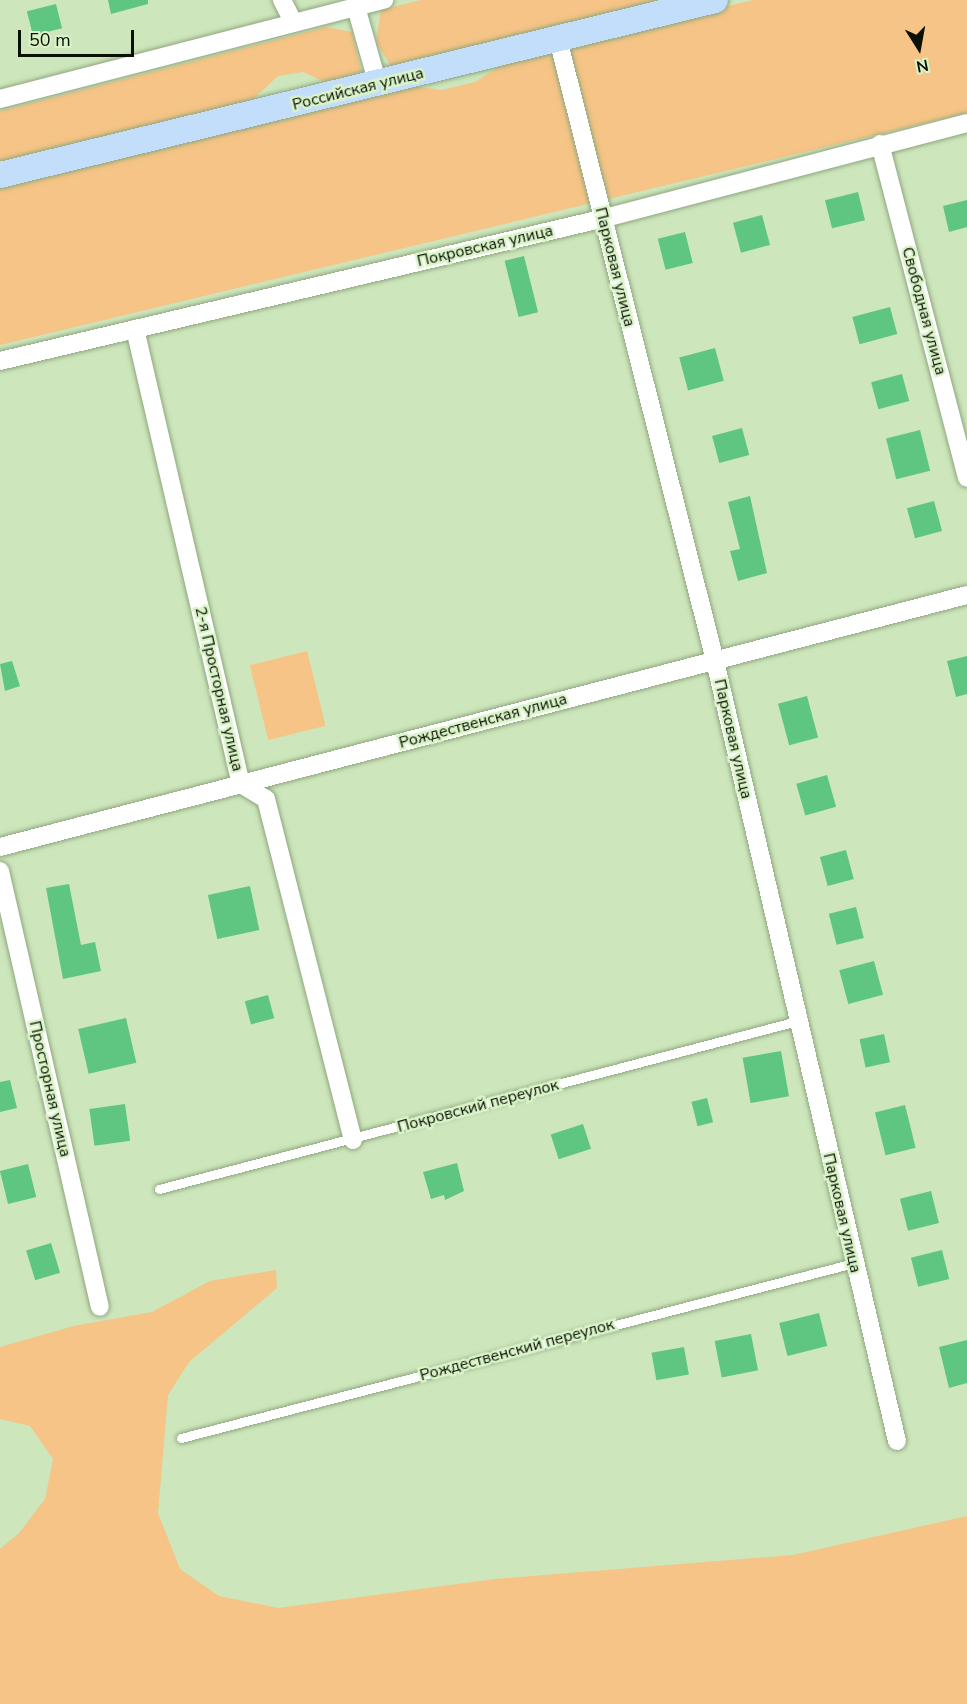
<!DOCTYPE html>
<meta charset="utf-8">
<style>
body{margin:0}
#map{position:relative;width:967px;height:1704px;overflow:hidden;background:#cde6bc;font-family:"Nunito Sans",sans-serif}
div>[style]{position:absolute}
.green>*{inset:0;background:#f5c486;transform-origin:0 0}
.building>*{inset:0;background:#5fc681;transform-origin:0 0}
.roads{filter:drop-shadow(0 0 2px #8fa67f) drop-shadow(0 0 2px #8fa67f)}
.service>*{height:9px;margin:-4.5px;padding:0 4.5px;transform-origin:4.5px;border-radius:4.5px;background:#fff}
.minor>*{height:18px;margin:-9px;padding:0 9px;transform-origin:9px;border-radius:9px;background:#fff}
.secondary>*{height:26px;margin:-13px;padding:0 13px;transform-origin:13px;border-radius:13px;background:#c2defa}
span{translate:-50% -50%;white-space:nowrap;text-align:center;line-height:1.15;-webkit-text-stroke:5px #daf3c9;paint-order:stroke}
.street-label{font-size:16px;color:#091104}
.north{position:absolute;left:889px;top:18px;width:60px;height:60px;-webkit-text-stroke:4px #daf3c9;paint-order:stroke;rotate:169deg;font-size:16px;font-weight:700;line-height:24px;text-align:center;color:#091104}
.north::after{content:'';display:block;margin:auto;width:21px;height:27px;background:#091104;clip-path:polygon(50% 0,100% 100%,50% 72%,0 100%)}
.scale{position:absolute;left:18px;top:30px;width:116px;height:27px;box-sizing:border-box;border:3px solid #091104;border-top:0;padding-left:8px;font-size:18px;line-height:21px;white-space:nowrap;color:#091104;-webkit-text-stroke:4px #daf3c9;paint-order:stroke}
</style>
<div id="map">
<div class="green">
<div style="clip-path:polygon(421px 0,670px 0,393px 69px,376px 42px,381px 10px)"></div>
<div style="clip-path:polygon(753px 0,967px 0,967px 113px,0 345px,0 189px,405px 85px,442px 90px,475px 82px,505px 63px)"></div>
<div style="clip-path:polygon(326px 27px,352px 32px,362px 75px,325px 82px,303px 72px,278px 76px,251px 101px,0 164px,0 111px)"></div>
<div style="left:307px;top:651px;width:77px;height:59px;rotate:76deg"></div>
<div style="clip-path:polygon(276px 1270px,277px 1288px,189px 1362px,168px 1395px,158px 1513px,180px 1569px,219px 1596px,278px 1608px,495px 1579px,793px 1555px,967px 1516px,967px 1704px,0 1704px,0 1549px,19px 1533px,45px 1499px,53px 1459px,30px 1426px,0 1419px,0 1347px,74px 1326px,152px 1312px,210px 1281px)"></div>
</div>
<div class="building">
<div style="clip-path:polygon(108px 0,148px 0,148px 4px,111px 14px)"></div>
<div style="left:56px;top:4px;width:25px;height:30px;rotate:76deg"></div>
<div style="left:858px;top:192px;width:29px;height:34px;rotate:76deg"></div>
<div style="clip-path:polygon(967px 200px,967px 227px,949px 232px,943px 206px)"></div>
<div style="left:762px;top:215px;width:31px;height:30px;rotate:75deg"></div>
<div style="left:685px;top:232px;width:32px;height:28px;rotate:76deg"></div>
<div style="left:524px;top:256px;width:58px;height:20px;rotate:76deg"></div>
<div style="left:890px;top:307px;width:28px;height:39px;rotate:75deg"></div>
<div style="left:715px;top:348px;width:34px;height:37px;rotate:75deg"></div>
<div style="left:902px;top:374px;width:28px;height:32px;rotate:75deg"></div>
<div style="left:742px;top:428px;width:28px;height:31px;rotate:75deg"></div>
<div style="left:920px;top:430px;width:42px;height:35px;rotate:76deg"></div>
<div style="clip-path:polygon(750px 496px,767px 573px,738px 581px,730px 551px,740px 549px,728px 502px)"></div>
<div style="left:934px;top:501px;width:31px;height:28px;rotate:75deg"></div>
<div style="clip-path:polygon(967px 656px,967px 694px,956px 697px,947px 661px)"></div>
<div style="clip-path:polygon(12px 661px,20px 686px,5px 691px,0 664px)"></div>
<div style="left:807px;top:696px;width:43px;height:30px;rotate:75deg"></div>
<div style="left:827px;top:775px;width:33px;height:32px;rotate:74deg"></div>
<div style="left:846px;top:850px;width:30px;height:27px;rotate:75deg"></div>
<div style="clip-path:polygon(69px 884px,81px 945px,95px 942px,101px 971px,63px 979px,46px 888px)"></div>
<div style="left:250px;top:886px;width:45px;height:43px;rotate:78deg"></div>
<div style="left:856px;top:907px;width:32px;height:28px;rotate:76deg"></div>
<div style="left:874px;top:961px;width:35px;height:36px;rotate:75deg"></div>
<div style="left:268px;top:995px;width:24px;height:24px;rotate:75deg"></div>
<div style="left:126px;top:1018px;width:46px;height:49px;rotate:77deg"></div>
<div style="left:884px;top:1034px;width:29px;height:25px;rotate:78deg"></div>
<div style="left:781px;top:1051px;width:46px;height:39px;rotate:80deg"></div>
<div style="clip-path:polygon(10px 1080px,17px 1108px,0 1112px,0 1082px)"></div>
<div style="left:707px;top:1098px;width:25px;height:16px;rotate:76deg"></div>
<div style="left:125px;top:1104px;width:37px;height:36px;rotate:82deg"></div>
<div style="left:905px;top:1105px;width:44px;height:31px;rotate:76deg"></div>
<div style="left:583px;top:1124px;width:26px;height:34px;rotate:72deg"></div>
<div style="clip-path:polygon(457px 1163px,464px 1191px,445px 1200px,444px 1195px,431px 1199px,423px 1172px)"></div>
<div style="left:28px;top:1164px;width:34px;height:29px;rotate:76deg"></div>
<div style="left:931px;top:1191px;width:33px;height:32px;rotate:76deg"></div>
<div style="left:51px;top:1243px;width:31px;height:26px;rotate:73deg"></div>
<div style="left:942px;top:1250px;width:30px;height:32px;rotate:76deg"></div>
<div style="left:819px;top:1313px;width:34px;height:41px;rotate:76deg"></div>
<div style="left:751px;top:1334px;width:37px;height:37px;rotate:79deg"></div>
<div style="clip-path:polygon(967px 1340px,967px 1383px,949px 1388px,939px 1347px)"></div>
<div style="left:684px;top:1347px;width:28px;height:33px;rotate:80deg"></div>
</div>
<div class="roads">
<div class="service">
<div style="left:159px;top:1189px;width:660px;rotate:-14.75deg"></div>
<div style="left:181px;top:1438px;width:695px;rotate:-14.58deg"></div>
</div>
<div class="minor">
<div style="left:282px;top:0;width:25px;rotate:63deg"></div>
<div style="left:356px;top:7px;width:81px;rotate:74.2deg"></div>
<div style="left:558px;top:39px;width:642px;rotate:75.83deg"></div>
<div style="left:715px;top:661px;width:801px;rotate:76.87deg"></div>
<div style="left:0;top:99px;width:397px;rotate:-14.5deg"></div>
<div style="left:880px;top:144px;width:345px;rotate:75.4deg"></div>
<div style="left:135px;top:329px;width:467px;rotate:76.9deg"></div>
<div style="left:241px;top:784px;width:29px;rotate:31deg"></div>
<div style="left:266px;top:799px;width:352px;rotate:75.7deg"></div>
<div style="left:0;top:361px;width:626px;rotate:-13.3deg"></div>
<div style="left:609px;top:217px;width:370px;rotate:-14.7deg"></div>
<div style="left:0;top:847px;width:999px;rotate:-14.61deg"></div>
<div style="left:0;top:871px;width:447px;rotate:77.1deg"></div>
</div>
<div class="secondary">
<div style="left:0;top:175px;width:736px;rotate:-13.75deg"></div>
</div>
</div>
<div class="street-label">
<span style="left:358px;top:89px;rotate:-14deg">Российская улица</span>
<span style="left:485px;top:246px;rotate:-13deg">Покровская улица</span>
<span style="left:615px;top:267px;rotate:76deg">Парковая улица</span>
<span style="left:924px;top:311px;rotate:75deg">Свободная улица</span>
<span style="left:219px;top:689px;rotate:77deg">2-я Просторная улица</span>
<span style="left:483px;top:721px;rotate:-15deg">Рождественская улица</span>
<span style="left:733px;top:739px;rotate:77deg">Парковая улица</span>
<span style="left:50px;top:1089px;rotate:77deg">Просторная улица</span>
<span style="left:478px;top:1106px;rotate:-15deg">Покровский переулок</span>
<span style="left:842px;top:1213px;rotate:77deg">Парковая улица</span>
<span style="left:517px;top:1350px;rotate:-15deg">Рождественский переулок</span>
</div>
<div class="north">N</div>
<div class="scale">50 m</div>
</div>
